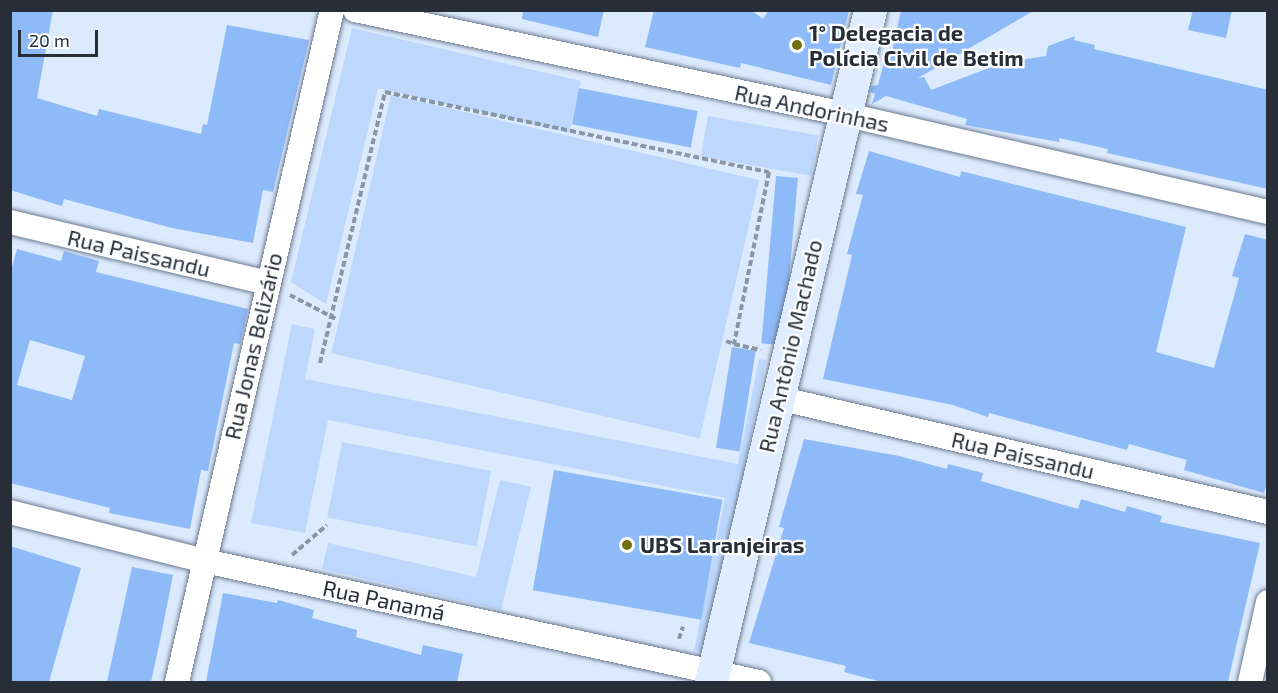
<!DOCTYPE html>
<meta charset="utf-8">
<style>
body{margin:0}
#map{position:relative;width:1278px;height:693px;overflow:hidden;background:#dceafd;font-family:"Exo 2",sans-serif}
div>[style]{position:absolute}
.green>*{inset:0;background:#bdd7fd;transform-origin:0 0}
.building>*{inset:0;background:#8ebaf8;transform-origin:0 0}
.path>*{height:4px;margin-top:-2px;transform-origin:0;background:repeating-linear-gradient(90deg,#8b96a5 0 6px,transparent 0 9px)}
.roads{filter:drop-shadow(0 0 2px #6b7a8f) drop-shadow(0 0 2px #6b7a8f)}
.street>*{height:24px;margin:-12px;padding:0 12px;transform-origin:12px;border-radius:12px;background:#fff}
.secondary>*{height:33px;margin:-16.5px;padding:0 16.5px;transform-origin:16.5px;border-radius:16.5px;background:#e0ecff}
.dots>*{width:16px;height:16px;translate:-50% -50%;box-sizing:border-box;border:3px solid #fff;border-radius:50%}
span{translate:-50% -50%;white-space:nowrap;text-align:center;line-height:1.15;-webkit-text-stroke:4.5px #fff;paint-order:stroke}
.poi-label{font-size:22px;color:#282e38;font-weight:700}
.left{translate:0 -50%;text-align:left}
.street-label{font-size:22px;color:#282e38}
.frame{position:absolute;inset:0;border:12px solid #282e38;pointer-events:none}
.scale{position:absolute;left:18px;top:30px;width:80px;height:27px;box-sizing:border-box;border:3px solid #282e38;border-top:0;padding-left:8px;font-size:18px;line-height:21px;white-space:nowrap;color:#282e38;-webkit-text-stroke:4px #fff;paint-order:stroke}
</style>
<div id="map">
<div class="green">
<div style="clip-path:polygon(352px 28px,581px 81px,569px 133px,378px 88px,326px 304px,291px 282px)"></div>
<div style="left:391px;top:95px;width:378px;height:265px;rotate:13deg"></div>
<div style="left:708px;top:116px;width:112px;height:41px;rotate:10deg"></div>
<div style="clip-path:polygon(292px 324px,315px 329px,305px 379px,738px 464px,759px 359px,766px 360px,707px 653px,694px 650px,725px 498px,328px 420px,305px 533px,251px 523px)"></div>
<div style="left:342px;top:442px;width:152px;height:77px;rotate:11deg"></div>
<div style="clip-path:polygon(500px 480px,531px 487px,501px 610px,322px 569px,328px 543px,476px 577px)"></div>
</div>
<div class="building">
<div style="clip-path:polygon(10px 10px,53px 10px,37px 98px,97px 116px,99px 109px,201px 134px,203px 124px,207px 125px,227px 25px,309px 40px,273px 192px,263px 190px,253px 243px,172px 228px,64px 199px,62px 206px,10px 190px)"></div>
<div style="clip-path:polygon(523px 10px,604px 10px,598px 37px,522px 19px)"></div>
<div style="clip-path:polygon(654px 10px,751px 10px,763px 19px,769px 10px,849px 10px,831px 85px,741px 63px,740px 68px,645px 47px)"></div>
<div style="clip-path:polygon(901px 10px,1035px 10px,918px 78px,924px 77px,931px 90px,1002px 63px,1046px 56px,1048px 46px,1075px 36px,1074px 40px,1095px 45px,1094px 49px,1268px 90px,1268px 189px,1107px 153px,1108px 149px,1059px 138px,1059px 142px,965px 125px,967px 119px,886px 96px,872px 104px,875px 94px,870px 92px,871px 86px,878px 85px,887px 51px,892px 52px)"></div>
<div style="clip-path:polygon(1193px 10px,1232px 10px,1226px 38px,1188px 30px)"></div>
<div style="left:579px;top:88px;width:121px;height:37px;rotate:11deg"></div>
<div style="clip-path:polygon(869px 151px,960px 177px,961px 171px,1186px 227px,1156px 352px,1214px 368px,1239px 278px,1232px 276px,1245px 234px,1268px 240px,1268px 481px,1264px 493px,1184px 470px,1187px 460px,1129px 444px,1127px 450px,989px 413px,988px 417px,953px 405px,823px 379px,852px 255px,847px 254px,863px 195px,856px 194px)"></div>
<div style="left:776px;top:176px;width:22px;height:168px;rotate:5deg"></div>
<div style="clip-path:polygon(evenodd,17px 249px,61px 261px,64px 251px,99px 261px,96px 272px,248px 309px,240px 344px,234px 343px,208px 471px,201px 470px,190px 529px,109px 513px,110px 508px,10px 483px,10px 274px,17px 249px,30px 340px,85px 356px,72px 400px,17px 385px,30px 340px)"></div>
<div style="left:732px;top:347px;width:24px;height:102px;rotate:9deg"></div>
<div style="clip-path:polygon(804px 439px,899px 456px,947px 469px,948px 464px,983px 473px,981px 481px,1078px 509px,1081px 499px,1125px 512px,1127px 506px,1162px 516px,1160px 522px,1260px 543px,1228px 682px,882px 682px,844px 672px,846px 666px,749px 643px,784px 528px,779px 527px)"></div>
<div style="left:554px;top:470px;width:171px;height:122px;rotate:10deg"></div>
<div style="clip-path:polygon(10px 546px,81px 568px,49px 682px,10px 682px)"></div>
<div style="clip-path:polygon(132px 567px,173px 575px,162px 631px,151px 682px,107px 682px)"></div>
<div style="clip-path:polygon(223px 593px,277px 603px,278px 600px,314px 610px,312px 618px,357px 630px,356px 637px,421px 655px,423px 645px,463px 654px,457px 682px,206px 682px)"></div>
</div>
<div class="path">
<div style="left:290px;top:295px;width:52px;rotate:27.6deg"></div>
<div style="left:726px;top:341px;width:9px;rotate:21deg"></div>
<div style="left:320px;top:363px;width:279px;rotate:-76.5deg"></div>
<div style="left:385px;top:92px;width:392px;rotate:11.8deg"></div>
<div style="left:769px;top:172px;width:176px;rotate:101.5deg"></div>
<div style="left:734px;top:344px;width:27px;rotate:13deg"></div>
<div style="left:292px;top:555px;width:46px;rotate:-40.6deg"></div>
<div style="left:679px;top:639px;width:13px;rotate:-72deg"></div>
</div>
<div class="roads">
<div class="street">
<div style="left:355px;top:10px;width:499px;rotate:12deg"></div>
<div style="left:843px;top:114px;width:436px;rotate:13deg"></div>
<div style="left:10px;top:222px;width:265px;rotate:13.3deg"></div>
<div style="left:778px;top:398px;width:503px;rotate:13.1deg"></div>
<div style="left:10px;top:512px;width:201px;rotate:14.1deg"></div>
<div style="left:205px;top:561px;width:567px;rotate:12.32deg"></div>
<div style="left:177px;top:682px;width:690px;rotate:-77.01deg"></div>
<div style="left:1250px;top:682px;width:82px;rotate:-77.3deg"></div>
</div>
<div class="secondary">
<div style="left:711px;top:682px;width:691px;rotate:-76.69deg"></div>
</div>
</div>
<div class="dots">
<div style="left:797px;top:45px;background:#726f0f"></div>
<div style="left:627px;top:545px;background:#726f0f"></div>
</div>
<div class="poi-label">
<span class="left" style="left:809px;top:45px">1° Delegacia de<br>Polícia Civil de Betim</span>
<span class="left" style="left:640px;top:545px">UBS Laranjeiras</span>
</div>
<div class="street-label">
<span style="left:812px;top:108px;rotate:12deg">Rua Andorinhas</span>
<span style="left:139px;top:253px;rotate:13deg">Rua Paissandu</span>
<span style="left:253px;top:346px;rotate:-77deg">Rua Jonas Belizário</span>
<span style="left:790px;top:346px;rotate:-77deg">Rua Antônio Machado</span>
<span style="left:1023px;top:455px;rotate:13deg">Rua Paissandu</span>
<span style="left:384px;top:600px;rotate:12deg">Rua Panamá</span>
</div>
<div class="frame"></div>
<div class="scale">20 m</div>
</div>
